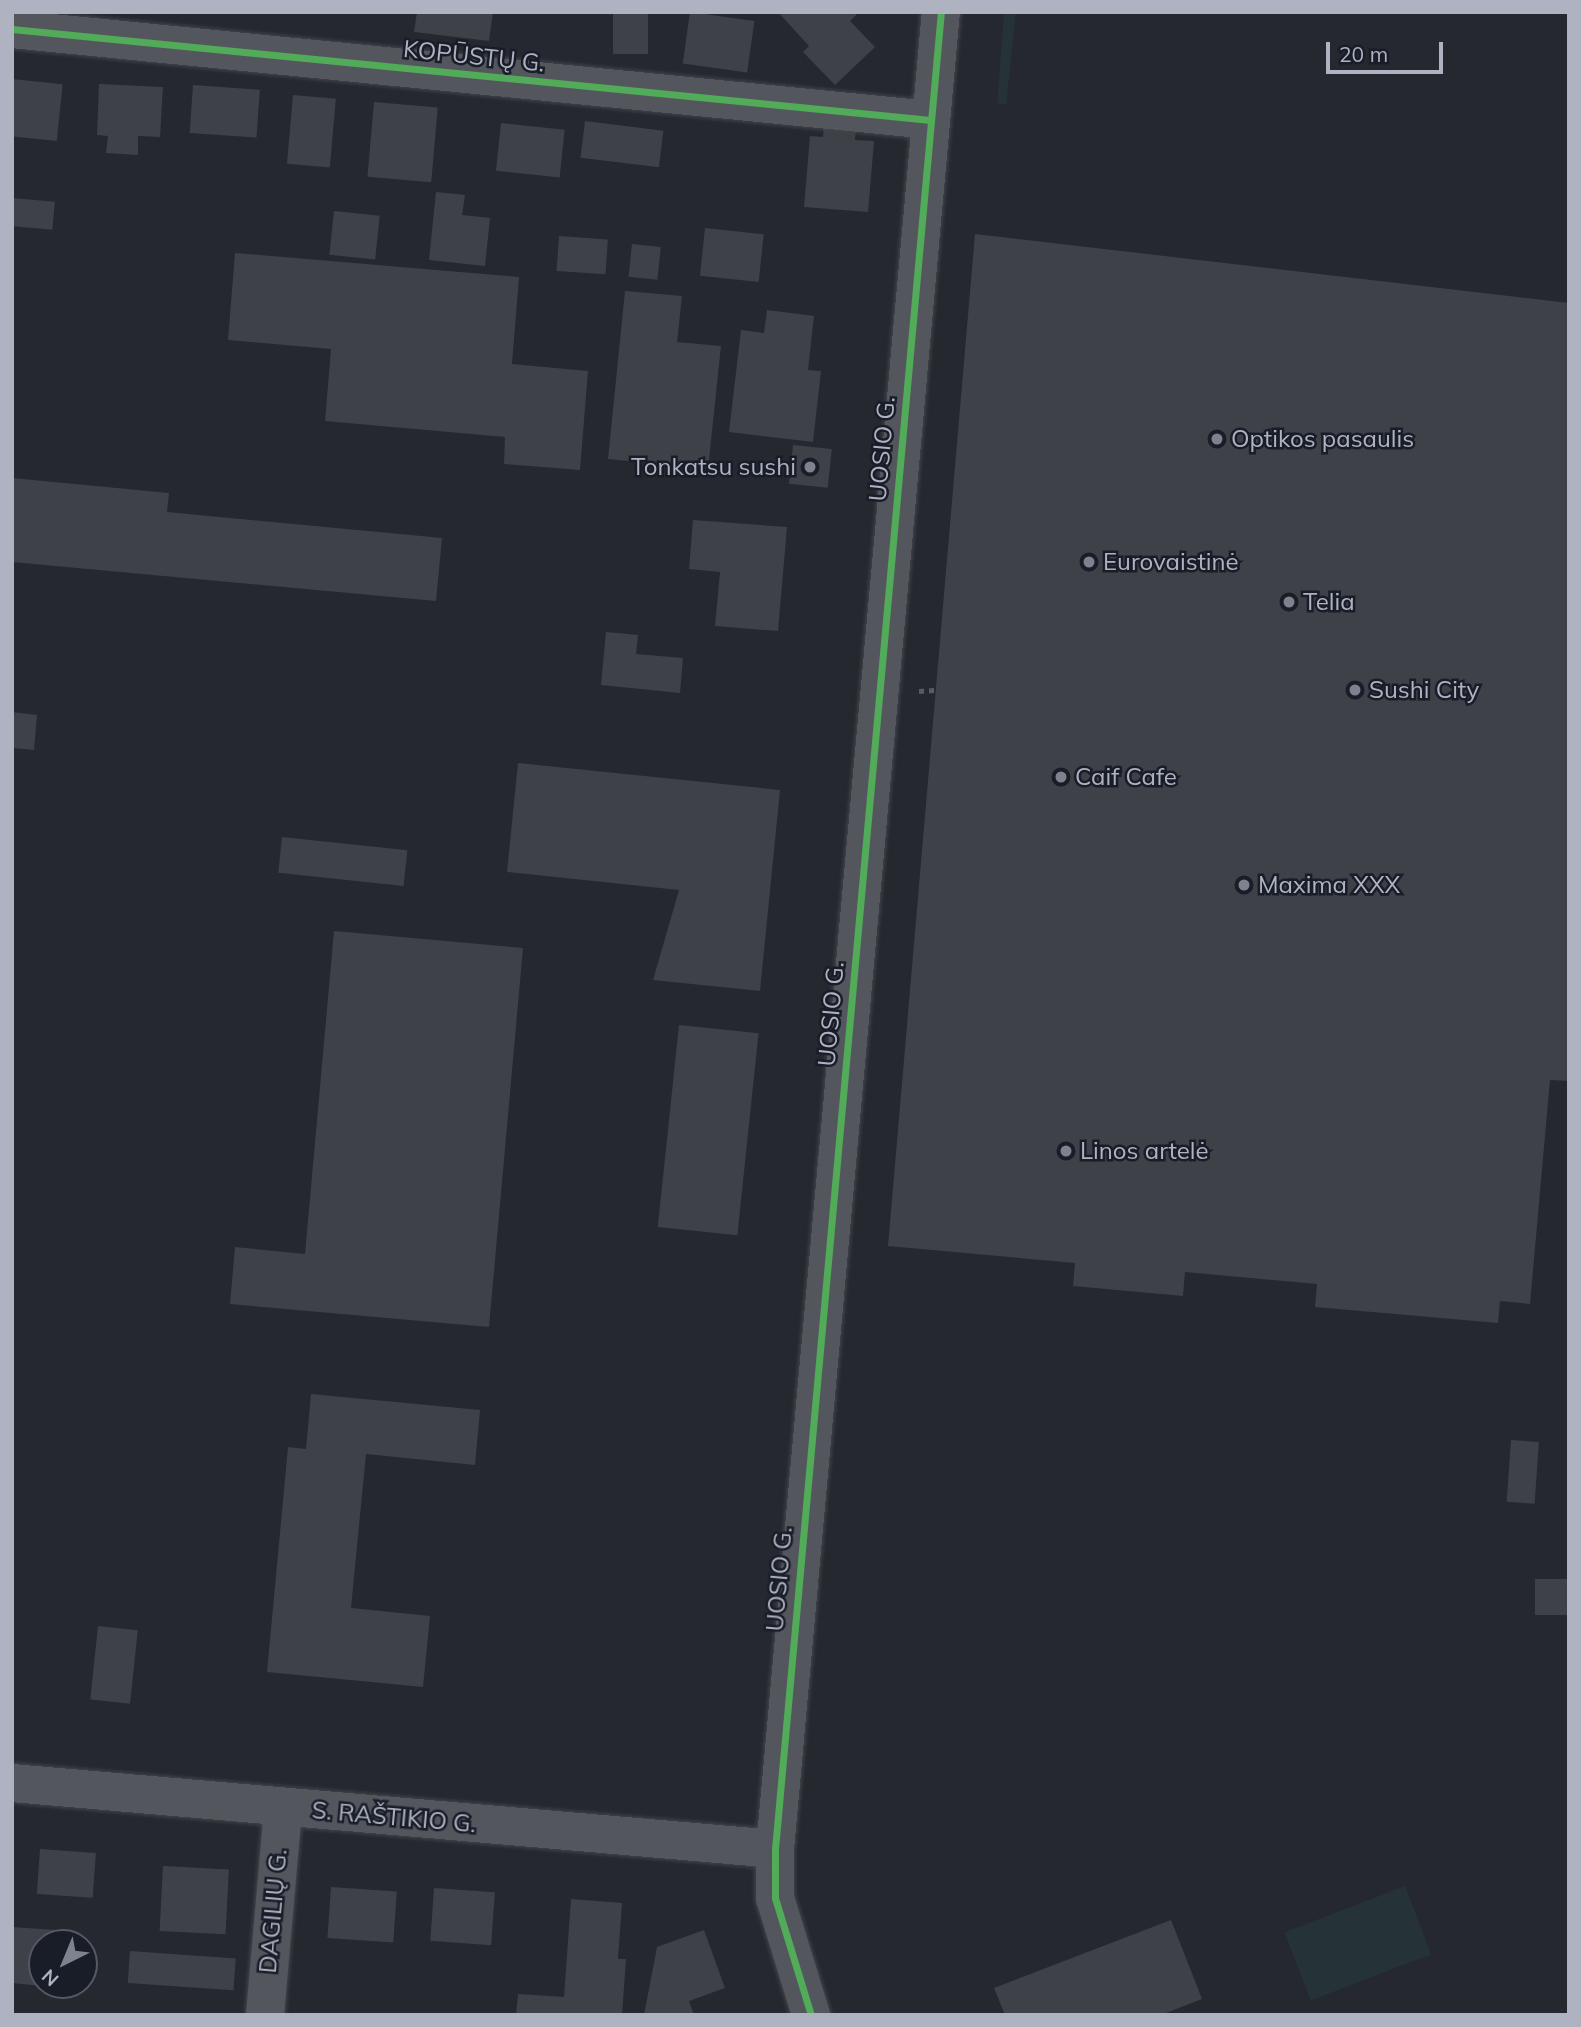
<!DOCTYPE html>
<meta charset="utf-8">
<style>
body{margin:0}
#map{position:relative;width:1581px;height:2027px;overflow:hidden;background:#25282f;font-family:Mulish,sans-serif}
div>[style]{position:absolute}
.green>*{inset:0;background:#253236;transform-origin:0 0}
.building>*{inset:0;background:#3f4148;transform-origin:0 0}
.path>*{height:4.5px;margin-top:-2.25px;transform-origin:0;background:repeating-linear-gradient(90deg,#585b62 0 5px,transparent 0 10px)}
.roads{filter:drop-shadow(0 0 2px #42444a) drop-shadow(0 0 2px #42444a)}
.minor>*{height:38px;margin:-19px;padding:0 19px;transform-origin:19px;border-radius:19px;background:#54565e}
.cycleway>*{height:7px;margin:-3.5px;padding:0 3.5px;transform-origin:3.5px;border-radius:3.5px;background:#51ab58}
.dots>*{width:19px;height:19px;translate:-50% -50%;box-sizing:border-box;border:4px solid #191d28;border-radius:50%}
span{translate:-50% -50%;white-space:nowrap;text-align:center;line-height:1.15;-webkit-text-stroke:5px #191d28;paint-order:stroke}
.street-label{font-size:24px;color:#aeb2c1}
.poi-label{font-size:24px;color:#aeb2c1}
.left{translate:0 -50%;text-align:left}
.right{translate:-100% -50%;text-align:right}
.frame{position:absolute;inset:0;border:14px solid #aeb2c1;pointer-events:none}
.north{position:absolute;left:28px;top:1929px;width:70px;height:70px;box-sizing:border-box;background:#191d28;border:2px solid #555965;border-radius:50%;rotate:223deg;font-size:19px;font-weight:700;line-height:28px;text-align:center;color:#aeb2c1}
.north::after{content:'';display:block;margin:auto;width:24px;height:32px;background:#7e828e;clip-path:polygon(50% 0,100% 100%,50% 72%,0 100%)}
.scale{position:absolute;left:1326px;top:42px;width:117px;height:32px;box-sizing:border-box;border:4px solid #aeb2c1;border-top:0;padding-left:9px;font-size:21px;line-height:24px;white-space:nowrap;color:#aeb2c1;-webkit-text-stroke:5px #191d28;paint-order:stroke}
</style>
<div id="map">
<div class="green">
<div style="clip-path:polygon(1004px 12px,1016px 12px,1006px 105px,997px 103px)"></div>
<div style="left:1405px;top:1886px;width:73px;height:129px;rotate:69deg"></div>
</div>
<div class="building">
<div style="clip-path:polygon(417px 12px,493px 12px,489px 41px,414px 32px)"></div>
<div style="left:613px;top:12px;width:35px;height:42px"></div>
<div style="left:690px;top:12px;width:65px;height:52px;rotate:8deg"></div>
<div style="clip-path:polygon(778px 12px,859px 12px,850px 21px,875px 47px,835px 85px,803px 52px,809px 46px)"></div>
<div style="left:12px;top:79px;width:51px;height:57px;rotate:6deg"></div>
<div style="clip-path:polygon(99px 84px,163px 87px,160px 137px,138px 136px,138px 155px,106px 153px,108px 136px,97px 135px)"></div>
<div style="left:193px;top:85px;width:67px;height:48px;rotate:4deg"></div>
<div style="left:293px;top:95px;width:43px;height:69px;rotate:5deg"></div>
<div style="left:374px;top:102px;width:64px;height:75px;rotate:5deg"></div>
<div style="left:585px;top:121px;width:79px;height:37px;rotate:7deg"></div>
<div style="left:501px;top:123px;width:64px;height:48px;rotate:6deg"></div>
<div style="clip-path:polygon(824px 125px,856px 127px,855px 140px,874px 141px,868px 212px,804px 207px,810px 136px,823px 137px)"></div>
<div style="clip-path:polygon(436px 192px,465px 195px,462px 215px,490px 218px,485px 266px,429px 260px)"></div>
<div style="left:12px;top:198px;width:43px;height:28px;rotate:5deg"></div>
<div style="left:334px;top:211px;width:46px;height:44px;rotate:6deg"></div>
<div style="left:705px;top:228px;width:59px;height:48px;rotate:6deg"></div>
<div style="clip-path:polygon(975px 234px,1569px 303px,1569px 1081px,1550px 1080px,1530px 1304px,1500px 1301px,1498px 1323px,1315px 1307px,1317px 1284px,1185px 1272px,1183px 1296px,1073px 1286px,1075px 1263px,888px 1246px)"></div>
<div style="left:559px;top:236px;width:49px;height:35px;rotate:4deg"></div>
<div style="left:632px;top:244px;width:29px;height:33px;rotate:6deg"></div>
<div style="clip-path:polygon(235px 253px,519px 277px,512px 364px,588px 371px,580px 470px,504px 464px,505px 437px,325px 421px,331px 349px,228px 340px)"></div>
<div style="clip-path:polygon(625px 291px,682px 296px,677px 342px,721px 346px,708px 469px,608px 459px)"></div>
<div style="clip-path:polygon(767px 310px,814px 316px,808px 370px,821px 371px,813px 442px,729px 432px,741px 330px,764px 333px)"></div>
<div style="left:793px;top:445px;width:39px;height:39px;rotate:6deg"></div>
<div style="clip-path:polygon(12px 478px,169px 493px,167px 512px,442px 538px,436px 601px,12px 562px)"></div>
<div style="clip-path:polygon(693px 520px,787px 527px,778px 631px,715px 626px,720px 572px,689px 569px)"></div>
<div style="clip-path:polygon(606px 632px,638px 635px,636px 654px,683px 658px,680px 693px,601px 685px)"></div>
<div style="clip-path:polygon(12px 712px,37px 715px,34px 750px,12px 748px)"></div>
<div style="clip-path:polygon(518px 763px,780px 790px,760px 991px,653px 980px,679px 890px,507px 872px)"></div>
<div style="left:282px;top:837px;width:126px;height:36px;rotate:6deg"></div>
<div style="clip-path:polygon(334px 931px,523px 948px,489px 1327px,230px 1304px,235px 1247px,305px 1254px)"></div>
<div style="left:679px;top:1025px;width:80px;height:203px;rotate:6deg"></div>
<div style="clip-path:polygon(311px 1394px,480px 1410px,475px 1465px,366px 1454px,351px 1608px,430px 1616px,423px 1687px,267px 1672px,288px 1447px,306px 1449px)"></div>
<div style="left:1511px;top:1440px;width:28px;height:62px;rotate:4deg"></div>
<div style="left:1535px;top:1579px;width:34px;height:36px"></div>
<div style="left:98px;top:1626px;width:40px;height:74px;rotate:6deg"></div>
<div style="left:40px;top:1849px;width:56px;height:45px;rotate:4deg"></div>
<div style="left:163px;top:1866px;width:66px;height:65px;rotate:3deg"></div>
<div style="left:331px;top:1887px;width:66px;height:51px;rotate:4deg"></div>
<div style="left:434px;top:1888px;width:61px;height:53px;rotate:4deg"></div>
<div style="clip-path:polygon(571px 1899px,622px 1903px,618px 1959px,626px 1959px,622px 2015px,516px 2015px,518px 1994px,564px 1997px)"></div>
<div style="clip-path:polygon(1171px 1920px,1202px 1999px,1161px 2015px,1005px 2015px,994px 1988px)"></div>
<div style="clip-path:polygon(12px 1927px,56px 1930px,55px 1943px,42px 1943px,42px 1986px,12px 1983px)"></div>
<div style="clip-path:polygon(704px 1930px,725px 1988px,689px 2001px,694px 2015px,644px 2015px,657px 1947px)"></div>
<div style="left:130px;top:1951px;width:106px;height:32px;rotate:4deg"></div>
</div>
<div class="path">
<div style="left:919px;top:691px;width:16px;rotate:-4deg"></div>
</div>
<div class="roads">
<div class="minor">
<div style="left:12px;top:29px;width:923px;rotate:5.66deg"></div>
<div style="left:12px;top:1783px;width:766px;rotate:4.94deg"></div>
<div style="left:265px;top:2015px;width:208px;rotate:-85deg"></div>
<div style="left:811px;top:2015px;width:122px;rotate:-107.1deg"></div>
<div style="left:775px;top:1898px;width:49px;rotate:-90deg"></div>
<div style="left:775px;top:1849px;width:1844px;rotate:-84.84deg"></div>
</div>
</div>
<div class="cycleway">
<div style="left:12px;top:29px;width:923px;rotate:5.66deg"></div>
<div style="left:811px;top:2015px;width:122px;rotate:-107.1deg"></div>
<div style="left:775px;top:1898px;width:49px;rotate:-90deg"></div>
<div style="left:775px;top:1849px;width:1844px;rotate:-84.84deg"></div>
</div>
<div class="dots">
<div style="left:1217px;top:439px;background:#7e828e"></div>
<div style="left:810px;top:467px;background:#7e828e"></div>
<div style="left:1089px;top:562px;background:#7e828e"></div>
<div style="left:1289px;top:602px;background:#7e828e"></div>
<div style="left:1355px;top:690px;background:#7e828e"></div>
<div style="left:1061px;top:777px;background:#7e828e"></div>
<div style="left:1244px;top:885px;background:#7e828e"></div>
<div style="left:1066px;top:1151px;background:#7e828e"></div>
</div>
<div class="street-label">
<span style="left:474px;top:56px;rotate:6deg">KOPŪSTŲ G.</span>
<span style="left:882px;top:449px;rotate:-85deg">UOSIO G.</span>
<span style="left:831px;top:1014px;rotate:-85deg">UOSIO G.</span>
<span style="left:779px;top:1579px;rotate:-85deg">UOSIO G.</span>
<span style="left:394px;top:1817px;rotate:5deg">S. RAŠTIKIO G.</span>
<span style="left:273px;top:1911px;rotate:-85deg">DAGILIŲ G.</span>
</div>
<div class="poi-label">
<span class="left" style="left:1231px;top:439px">Optikos pasaulis</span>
<span class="right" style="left:796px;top:467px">Tonkatsu sushi</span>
<span class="left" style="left:1103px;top:562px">Eurovaistinė</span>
<span class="left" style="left:1303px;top:602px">Telia</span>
<span class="left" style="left:1369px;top:690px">Sushi City</span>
<span class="left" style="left:1075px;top:777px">Caif Cafe</span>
<span class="left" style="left:1258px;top:885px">Maxima XXX</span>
<span class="left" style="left:1080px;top:1151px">Linos artelė</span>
</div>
<div class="frame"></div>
<div class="north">N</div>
<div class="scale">20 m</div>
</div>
